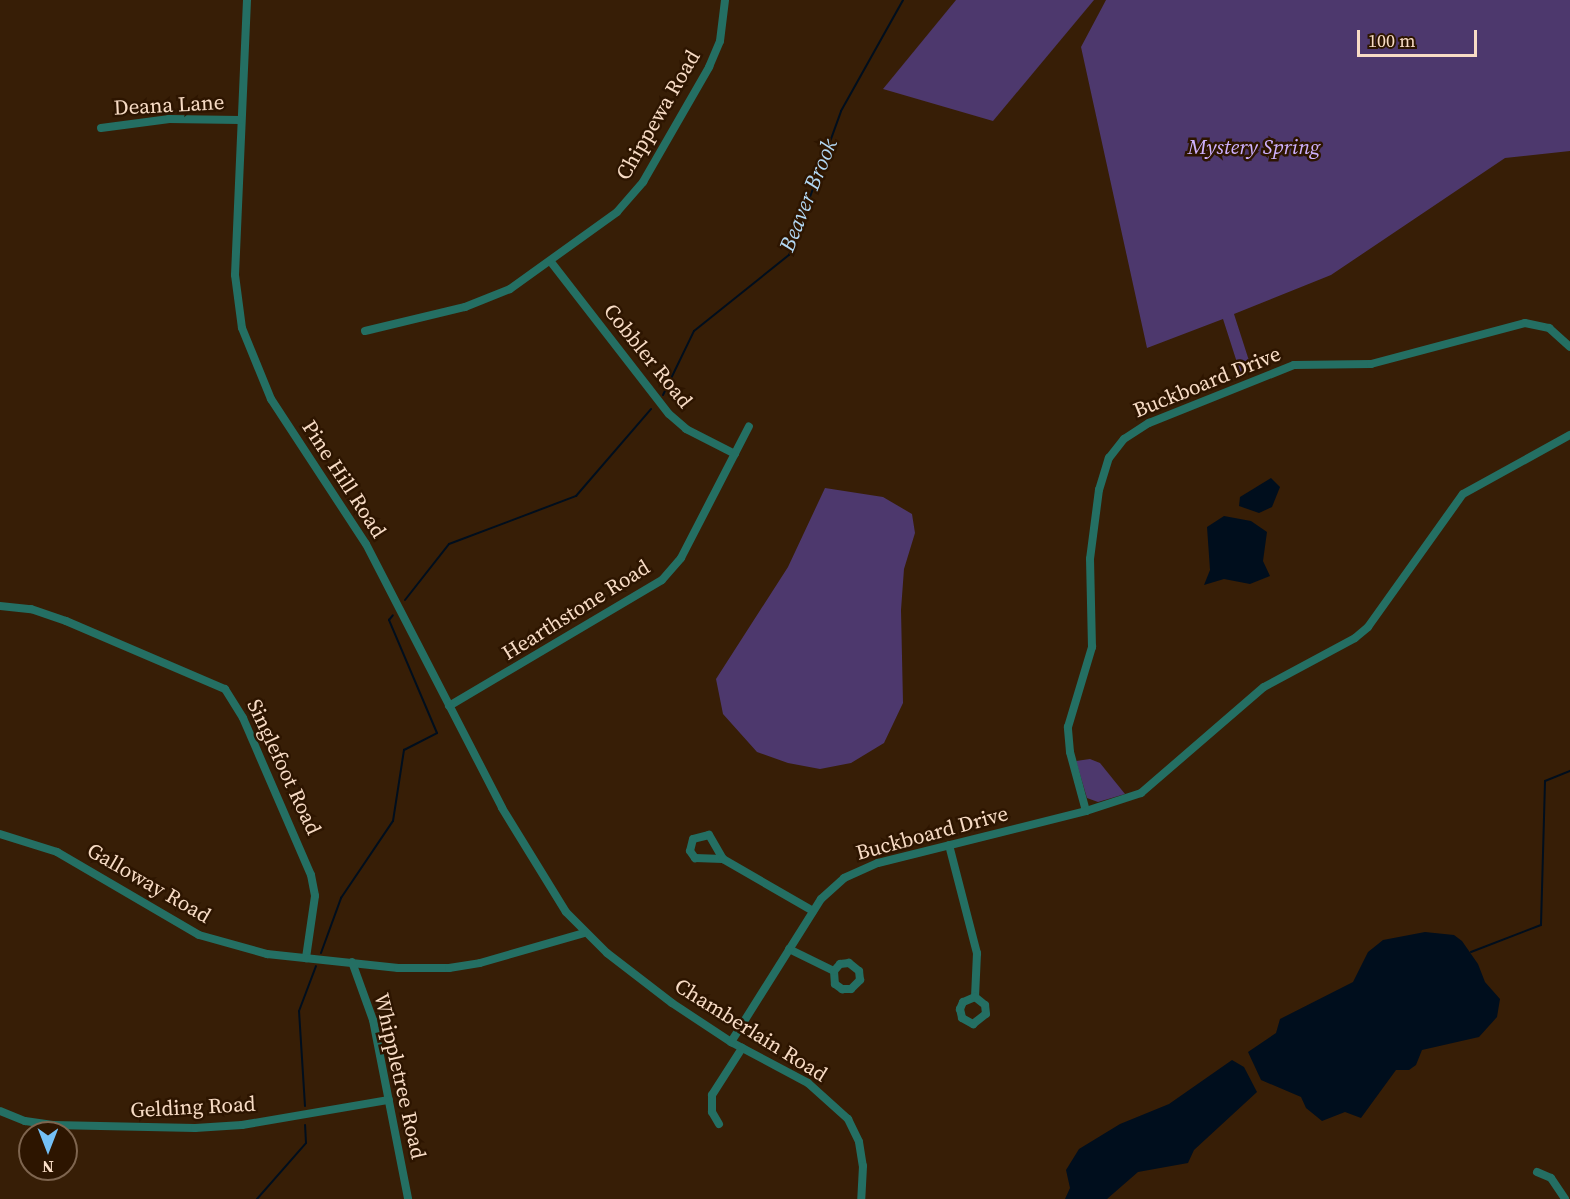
<!DOCTYPE html>
<style>
body{margin:0}
#map{position:relative;width:1570px;height:1199px;overflow:hidden;background:#371e06;font-family:"Source Serif 4",serif}
div>[style]{position:absolute}
.green>*{inset:0;background:#4d386d}
.water>*{inset:0;background:#000e1d}
.stream>*{height:2px;margin:-1px;padding:0 1px;transform-origin:1px;border-radius:1px;background:#000e1d}
.minor>*{height:8px;margin:-4px;padding:0 4px;transform-origin:4px;border-radius:4px;background:#246f63}
span{translate:-50% -50%;white-space:nowrap;text-align:center;line-height:1.15;-webkit-text-stroke:5px #2d1500;paint-order:stroke}
.street-label{font-size:21px;color:#f8dcc5}
.park-label{font-size:21px;color:#cfb2ff;font-style:italic}
.water-label{font-size:22px;color:#b3d8f3;font-style:italic}
.north{position:absolute;left:18px;top:1121px;width:60px;height:60px;box-sizing:border-box;background:#2d1500;border:2px solid #7e654f;border-radius:50%;rotate:180deg;font-size:16px;font-weight:700;line-height:24px;text-align:center;color:#f8dcc5}
.north::after{content:'';display:block;margin:auto;width:21px;height:27px;background:#74c0f6;clip-path:polygon(50% 0,100% 100%,50% 72%,0 100%)}
.scale{position:absolute;left:1357px;top:30px;width:120px;height:27px;box-sizing:border-box;border:3px solid #f8dcc5;border-top:0;padding-left:8px;font-size:18px;line-height:21px;white-space:nowrap;color:#f8dcc5;-webkit-text-stroke:4px #2d1500;paint-order:stroke}
</style>
<div id="map">
<div class="green">
<div style="clip-path:polygon(956px 0,1094px 0,993px 121px,883px 89px)"></div>
<div style="clip-path:polygon(1106px 0,1570px 0,1570px 151px,1505px 158px,1331px 275px,1234px 314px,1252px 370px,1241px 375px,1223px 319px,1147px 348px,1081px 47px)"></div>
<div style="clip-path:polygon(825px 488px,883px 497px,912px 514px,915px 533px,904px 569px,901px 610px,903px 703px,884px 743px,851px 763px,820px 769px,788px 763px,757px 752px,723px 714px,716px 679px,788px 567px)"></div>
<div style="clip-path:polygon(1090px 759px,1100px 763px,1125px 794px,1098px 802px,1087px 798px,1076px 761px)"></div>
</div>
<div class="water">
<div style="clip-path:polygon(1271px 478px,1280px 487px,1272px 507px,1259px 513px,1239px 506px,1240px 497px)"></div>
<div style="clip-path:polygon(1224px 516px,1251px 521px,1267px 532px,1263px 561px,1270px 576px,1250px 584px,1224px 579px,1204px 585px,1210px 570px,1207px 527px)"></div>
<div style="clip-path:polygon(1425px 932px,1454px 935px,1462px 941px,1478px 964px,1485px 982px,1500px 999px,1497px 1017px,1479px 1037px,1422px 1050px,1416px 1065px,1409px 1070px,1396px 1070px,1361px 1118px,1345px 1112px,1322px 1121px,1306px 1108px,1301px 1097px,1261px 1080px,1248px 1052px,1276px 1033px,1280px 1019px,1353px 982px,1368px 952px,1383px 940px)"></div>
<div style="clip-path:polygon(1232px 1060px,1244px 1067px,1257px 1092px,1194px 1150px,1188px 1163px,1138px 1172px,1107px 1199px,1065px 1199px,1070px 1188px,1066px 1170px,1079px 1149px,1120px 1124px,1169px 1104px)"></div>
</div>
<div class="stream">
<div style="left:663px;top:395px;width:71px;rotate:-64.2deg"></div>
<div style="left:694px;top:331px;width:122px;rotate:-38.7deg"></div>
<div style="left:789px;top:255px;width:153px;rotate:-70.1deg"></div>
<div style="left:841px;top:111px;width:127px;rotate:-60.8deg"></div>
<div style="left:405px;top:600px;width:71px;rotate:-51.8deg"></div>
<div style="left:449px;top:544px;width:136px;rotate:-20.7deg"></div>
<div style="left:576px;top:496px;width:115px;rotate:-49.2deg"></div>
<div style="left:1471px;top:952px;width:75px;rotate:-21.1deg"></div>
<div style="left:1541px;top:925px;width:144px;rotate:-88.4deg"></div>
<div style="left:1545px;top:781px;width:27px;rotate:-22deg"></div>
<div style="left:321px;top:953px;width:59px;rotate:-70deg"></div>
<div style="left:341px;top:898px;width:93px;rotate:-56deg"></div>
<div style="left:393px;top:821px;width:72px;rotate:-81.2deg"></div>
<div style="left:404px;top:750px;width:37px;rotate:-27deg"></div>
<div style="left:437px;top:733px;width:123px;rotate:-113deg"></div>
<div style="left:389px;top:620px;width:6px;rotate:-51deg"></div>
<div style="left:305px;top:1106px;width:95px;rotate:-93.6deg"></div>
<div style="left:299px;top:1011px;width:48px;rotate:-69.3deg"></div>
<div style="left:257px;top:1199px;width:74px;rotate:-48.8deg"></div>
<div style="left:306px;top:1143px;width:18px;rotate:-93deg"></div>
</div>
<div class="minor">
<div style="left:247px;top:0;width:275px;rotate:92.5deg"></div>
<div style="left:235px;top:275px;width:53px;rotate:82.5deg"></div>
<div style="left:242px;top:328px;width:77px;rotate:67.8deg"></div>
<div style="left:271px;top:399px;width:173px;rotate:56.8deg"></div>
<div style="left:366px;top:544px;width:297px;rotate:62.7deg"></div>
<div style="left:502px;top:808px;width:122px;rotate:58.4deg"></div>
<div style="left:566px;top:912px;width:58px;rotate:45deg"></div>
<div style="left:607px;top:953px;width:82px;rotate:37.6deg"></div>
<div style="left:672px;top:1003px;width:71px;rotate:33.5deg"></div>
<div style="left:731px;top:1042px;width:87px;rotate:28deg"></div>
<div style="left:808px;top:1083px;width:54px;rotate:42deg"></div>
<div style="left:848px;top:1119px;width:25px;rotate:64deg"></div>
<div style="left:859px;top:1142px;width:24px;rotate:81deg"></div>
<div style="left:863px;top:1166px;width:33px;rotate:93deg"></div>
<div style="left:101px;top:128px;width:69px;rotate:-7.5deg"></div>
<div style="left:169px;top:119px;width:71px;rotate:0.8deg"></div>
<div style="left:551px;top:262px;width:192px;rotate:52.2deg"></div>
<div style="left:669px;top:414px;width:23px;rotate:41deg"></div>
<div style="left:686px;top:429px;width:55px;rotate:27deg"></div>
<div style="left:365px;top:331px;width:103px;rotate:-13.5deg"></div>
<div style="left:465px;top:307px;width:48px;rotate:-21.8deg"></div>
<div style="left:510px;top:289px;width:132px;rotate:-35.7deg"></div>
<div style="left:617px;top:212px;width:40px;rotate:-49deg"></div>
<div style="left:643px;top:182px;width:133px;rotate:-60.1deg"></div>
<div style="left:709px;top:67px;width:28px;rotate:-67deg"></div>
<div style="left:720px;top:41px;width:41px;rotate:-83deg"></div>
<div style="left:0;top:606px;width:31px;rotate:6deg"></div>
<div style="left:31px;top:609px;width:37px;rotate:19deg"></div>
<div style="left:66px;top:621px;width:173px;rotate:23.2deg"></div>
<div style="left:225px;top:689px;width:34px;rotate:58deg"></div>
<div style="left:243px;top:718px;width:171px;rotate:66.6deg"></div>
<div style="left:311px;top:875px;width:21px;rotate:79deg"></div>
<div style="left:315px;top:896px;width:63px;rotate:98.3deg"></div>
<div style="left:449px;top:706px;width:247px;rotate:-30.6deg"></div>
<div style="left:662px;top:580px;width:29px;rotate:-49deg"></div>
<div style="left:681px;top:558px;width:148px;rotate:-62.7deg"></div>
<div style="left:1086px;top:811px;width:61px;rotate:-105.2deg"></div>
<div style="left:1070px;top:752px;width:25px;rotate:-95deg"></div>
<div style="left:1068px;top:727px;width:84px;rotate:-73.3deg"></div>
<div style="left:1092px;top:647px;width:88px;rotate:-91.3deg"></div>
<div style="left:1090px;top:559px;width:70px;rotate:-82.6deg"></div>
<div style="left:1099px;top:490px;width:34px;rotate:-73deg"></div>
<div style="left:1109px;top:458px;width:24px;rotate:-52deg"></div>
<div style="left:1124px;top:439px;width:30px;rotate:-33deg"></div>
<div style="left:1149px;top:423px;width:156px;rotate:-21.8deg"></div>
<div style="left:1294px;top:365px;width:77px;rotate:-0.7deg"></div>
<div style="left:1371px;top:364px;width:159px;rotate:-14.9deg"></div>
<div style="left:1525px;top:323px;width:25px;rotate:12deg"></div>
<div style="left:1549px;top:328px;width:28px;rotate:42deg"></div>
<div style="left:0;top:834px;width:60px;rotate:17.5deg"></div>
<div style="left:57px;top:852px;width:164px;rotate:30.3deg"></div>
<div style="left:199px;top:935px;width:71px;rotate:15.6deg"></div>
<div style="left:267px;top:954px;width:132px;rotate:6.1deg"></div>
<div style="left:398px;top:968px;width:51px"></div>
<div style="left:449px;top:968px;width:31px;rotate:-9deg"></div>
<div style="left:480px;top:963px;width:108px;rotate:-16.1deg"></div>
<div style="left:949px;top:845px;width:112px;rotate:75.5deg"></div>
<div style="left:977px;top:953px;width:44px;rotate:92.6deg"></div>
<div style="left:975px;top:997px;width:13px;rotate:157deg"></div>
<div style="left:963px;top:1002px;width:8px;rotate:113deg"></div>
<div style="left:960px;top:1009px;width:9px;rotate:77deg"></div>
<div style="left:962px;top:1018px;width:13px;rotate:29deg"></div>
<div style="left:973px;top:1024px;width:16px;rotate:-38deg"></div>
<div style="left:986px;top:1014px;width:9px;rotate:-96deg"></div>
<div style="left:985px;top:1005px;width:13px;rotate:-141deg"></div>
<div style="left:723px;top:859px;width:28px;rotate:-120deg"></div>
<div style="left:709px;top:835px;width:16px;rotate:166deg"></div>
<div style="left:693px;top:839px;width:12px;rotate:104deg"></div>
<div style="left:690px;top:851px;width:9px;rotate:54deg"></div>
<div style="left:695px;top:858px;width:28px;rotate:2deg"></div>
<div style="left:723px;top:859px;width:104px;rotate:30deg"></div>
<div style="left:789px;top:949px;width:50px;rotate:26.1deg"></div>
<div style="left:834px;top:971px;width:13px;rotate:86deg"></div>
<div style="left:835px;top:984px;width:9px;rotate:36deg"></div>
<div style="left:842px;top:989px;width:9px"></div>
<div style="left:851px;top:989px;width:13px;rotate:-45deg"></div>
<div style="left:860px;top:980px;width:9px;rotate:-96deg"></div>
<div style="left:859px;top:971px;width:13px;rotate:-141deg"></div>
<div style="left:849px;top:963px;width:9px;rotate:174deg"></div>
<div style="left:840px;top:964px;width:9px;rotate:131deg"></div>
<div style="left:352px;top:962px;width:62px;rotate:70.1deg"></div>
<div style="left:373px;top:1020px;width:182px;rotate:78.9deg"></div>
<div style="left:731px;top:1042px;width:169px;rotate:-57.8deg"></div>
<div style="left:821px;top:899px;width:31px;rotate:-42deg"></div>
<div style="left:844px;top:878px;width:37px;rotate:-24deg"></div>
<div style="left:878px;top:863px;width:214px;rotate:-14deg"></div>
<div style="left:1086px;top:811px;width:58px;rotate:-18.1deg"></div>
<div style="left:1141px;top:793px;width:162px;rotate:-40.8deg"></div>
<div style="left:1264px;top:687px;width:103px;rotate:-28.3deg"></div>
<div style="left:1355px;top:638px;width:17px;rotate:-40deg"></div>
<div style="left:1368px;top:627px;width:163px;rotate:-54.5deg"></div>
<div style="left:1463px;top:494px;width:122px;rotate:-28.9deg"></div>
<div style="left:0;top:1111px;width:27px;rotate:22deg"></div>
<div style="left:25px;top:1121px;width:28px;rotate:8deg"></div>
<div style="left:53px;top:1125px;width:142px;rotate:1.2deg"></div>
<div style="left:195px;top:1128px;width:47px;rotate:-3.7deg"></div>
<div style="left:242px;top:1125px;width:149px;rotate:-9.7deg"></div>
<div style="left:719px;top:1124px;width:14px;rotate:-120deg"></div>
<div style="left:712px;top:1112px;width:17px;rotate:-90deg"></div>
<div style="left:712px;top:1095px;width:56px;rotate:-57.4deg"></div>
<div style="left:1537px;top:1172px;width:15px;rotate:23deg"></div>
<div style="left:1551px;top:1178px;width:25px;rotate:56deg"></div>
</div>
<div class="street-label">
<span style="left:169px;top:105px;rotate:-3deg">Deana Lane</span>
<span style="left:658px;top:115px;rotate:-60deg">Chippewa Road</span>
<span style="left:648px;top:356px;rotate:51deg">Cobbler Road</span>
<span style="left:1207px;top:382px;rotate:-22deg">Buckboard Drive</span>
<span style="left:344px;top:479px;rotate:57deg">Pine Hill Road</span>
<span style="left:576px;top:610px;rotate:-32deg">Hearthstone Road</span>
<span style="left:284px;top:767px;rotate:65deg">Singlefoot Road</span>
<span style="left:932px;top:833px;rotate:-15deg">Buckboard Drive</span>
<span style="left:149px;top:883px;rotate:30deg">Galloway Road</span>
<span style="left:751px;top:1030px;rotate:32deg">Chamberlain Road</span>
<span style="left:400px;top:1076px;rotate:77deg">Whippletree Road</span>
<span style="left:193px;top:1107px;rotate:-3deg">Gelding Road</span>
</div>
<div class="park-label">
<span style="left:1254px;top:147px">Mystery Spring</span>
</div>
<div class="water-label">
<span style="left:808px;top:195px;rotate:-68deg">Beaver Brook</span>
</div>
<div class="north">N</div>
<div class="scale">100 m</div>
</div>
